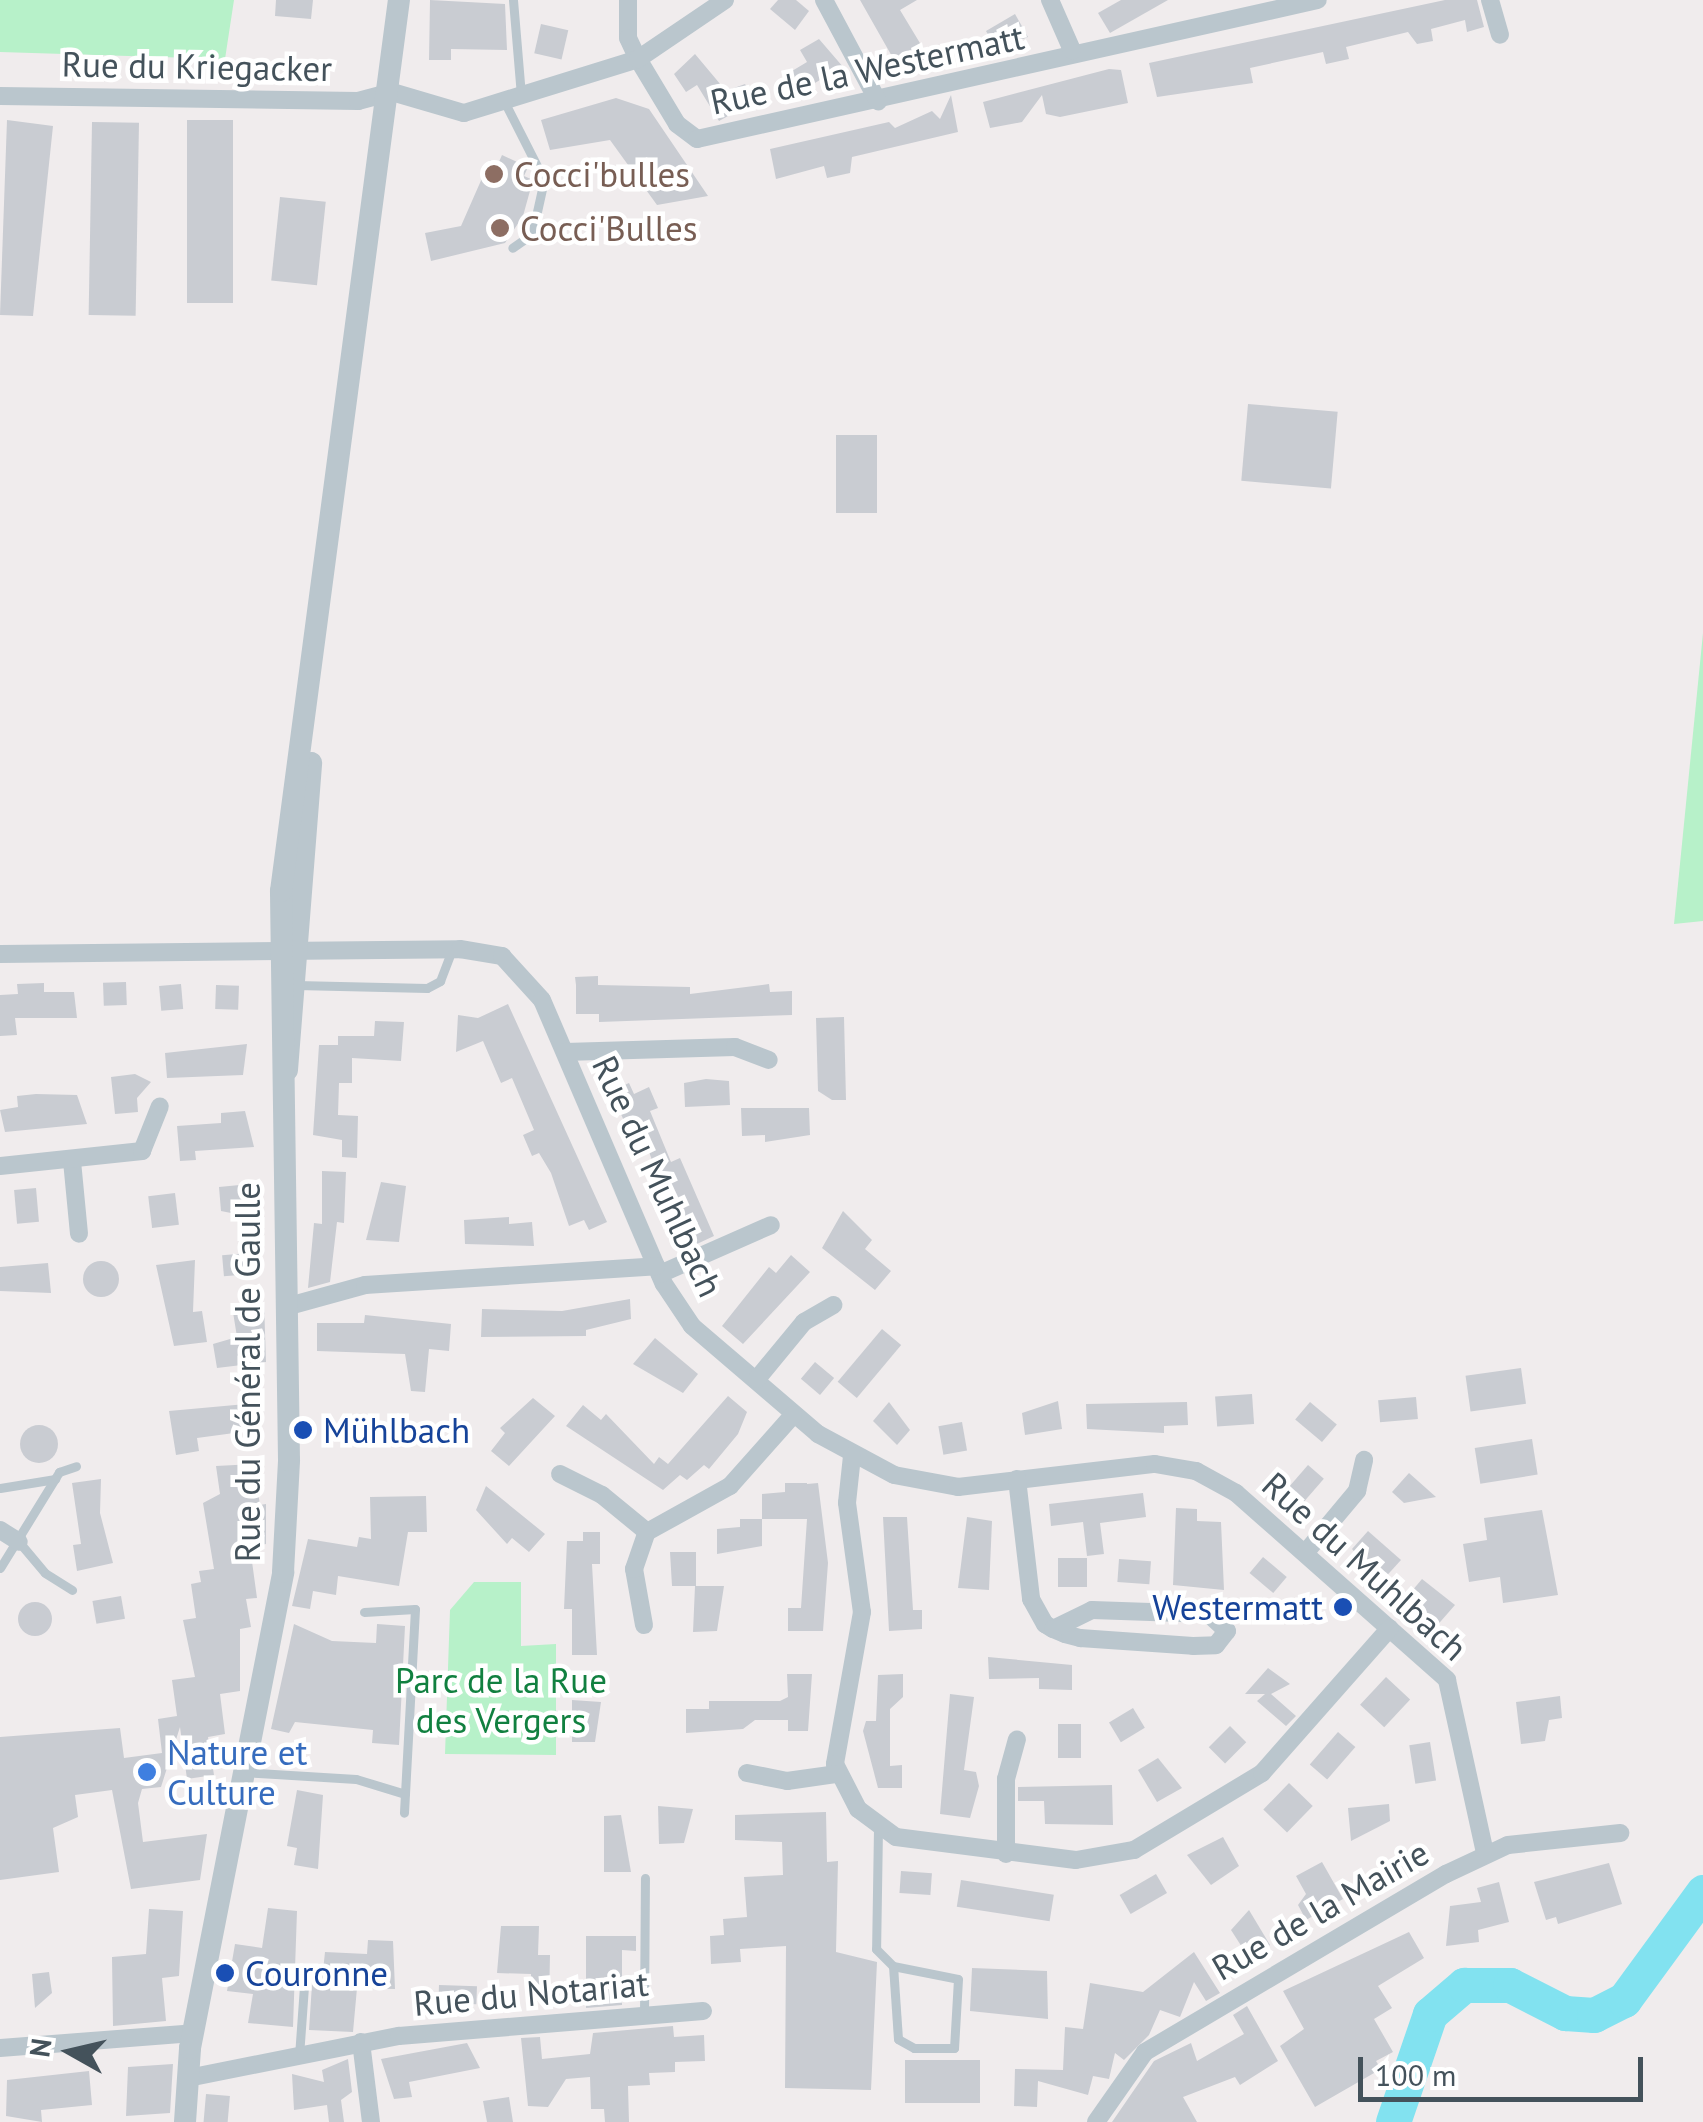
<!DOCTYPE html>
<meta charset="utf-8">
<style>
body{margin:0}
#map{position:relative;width:1703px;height:2122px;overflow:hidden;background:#f0eced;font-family:"PT Sans",sans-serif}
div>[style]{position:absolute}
.green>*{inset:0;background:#b7f1c9}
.river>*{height:35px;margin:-17.5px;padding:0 17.5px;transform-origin:17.5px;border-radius:17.5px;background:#82e2f0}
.building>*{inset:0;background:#c9ccd2;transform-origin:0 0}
.round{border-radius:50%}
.service>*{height:9px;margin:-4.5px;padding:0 4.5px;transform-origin:4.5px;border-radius:4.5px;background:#bac6cd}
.minor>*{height:18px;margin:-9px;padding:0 9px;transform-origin:9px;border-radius:9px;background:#bac6cd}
.tertiary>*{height:22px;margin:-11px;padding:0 11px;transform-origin:11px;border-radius:11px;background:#bac6cd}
.dots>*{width:28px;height:28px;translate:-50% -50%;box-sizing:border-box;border:5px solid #fff;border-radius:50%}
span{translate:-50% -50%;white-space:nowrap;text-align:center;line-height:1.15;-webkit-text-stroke:9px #fff;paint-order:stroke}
.street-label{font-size:35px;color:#44525b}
.education-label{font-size:35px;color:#785e54}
.left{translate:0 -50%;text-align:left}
.transit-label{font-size:35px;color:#164399}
.right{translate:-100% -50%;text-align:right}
.park-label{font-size:35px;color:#118040}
.shop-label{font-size:35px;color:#366cbe}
.north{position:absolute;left:20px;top:2002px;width:100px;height:100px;-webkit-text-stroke:8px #fff;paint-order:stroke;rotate:278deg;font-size:28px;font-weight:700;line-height:40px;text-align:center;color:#44525b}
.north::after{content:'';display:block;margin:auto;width:35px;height:45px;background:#44525b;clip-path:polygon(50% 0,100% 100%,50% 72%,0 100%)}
.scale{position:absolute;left:1358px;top:2057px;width:285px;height:45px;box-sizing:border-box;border:5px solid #44525b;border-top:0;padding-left:12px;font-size:30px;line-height:35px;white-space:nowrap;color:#44525b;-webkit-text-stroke:8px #fff;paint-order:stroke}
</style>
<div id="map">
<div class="green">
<div style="clip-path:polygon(0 0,234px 0,225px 59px,0 52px)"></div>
<div style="clip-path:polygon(1703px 633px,1703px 921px,1674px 924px)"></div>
<div style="clip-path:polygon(474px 1582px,521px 1582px,521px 1646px,556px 1644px,556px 1755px,445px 1754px,450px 1610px)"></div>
</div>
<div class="river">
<div style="left:1393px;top:2122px;width:114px;rotate:-71.1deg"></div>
<div style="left:1430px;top:2014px;width:45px;rotate:-40.5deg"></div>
<div style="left:1464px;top:1985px;width:46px"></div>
<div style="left:1510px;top:1985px;width:62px;rotate:27deg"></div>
<div style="left:1565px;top:2013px;width:29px;rotate:4deg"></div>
<div style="left:1594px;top:2015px;width:34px;rotate:-27deg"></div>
<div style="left:1624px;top:2000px;width:134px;rotate:-53.8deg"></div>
</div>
<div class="building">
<div style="clip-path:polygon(276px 0,313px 0,311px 19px,275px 16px)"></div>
<div style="clip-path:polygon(430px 0,505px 4px,507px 50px,451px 49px,451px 60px,429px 60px)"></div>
<div style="clip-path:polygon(778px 0,796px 0,809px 11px,795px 30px,770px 9px)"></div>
<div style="clip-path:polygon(860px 0,917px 0,900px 10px,929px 58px,902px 74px)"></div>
<div style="clip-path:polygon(1121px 0,1168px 0,1110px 33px,1098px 13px)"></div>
<div style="clip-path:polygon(1445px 0,1477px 0,1484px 27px,1467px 32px,1465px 20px,1431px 29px,1433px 41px,1417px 44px,1408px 32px,1346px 47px,1349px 59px,1326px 64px,1323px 52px,1250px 68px,1253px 83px,1157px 97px,1149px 63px)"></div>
<div style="clip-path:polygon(1015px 14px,1028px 37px,997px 50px,986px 31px)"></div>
<div style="left:541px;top:24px;width:28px;height:30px;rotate:13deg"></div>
<div style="clip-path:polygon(819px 39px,850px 75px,831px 86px,825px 77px,798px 93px,787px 74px,807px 62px,800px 50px)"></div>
<div style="clip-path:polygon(695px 54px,726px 91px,745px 84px,755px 101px,719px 121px,697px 85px,686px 92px,674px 74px)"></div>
<div style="clip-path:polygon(1109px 69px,1121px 70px,1128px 103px,1060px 117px,1046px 114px,1042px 95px,1022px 122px,990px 128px,983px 102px)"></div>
<div style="clip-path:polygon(951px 95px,958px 132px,852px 157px,850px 173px,827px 178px,824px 166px,776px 179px,770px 149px,889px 122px,895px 128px,932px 111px,940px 119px)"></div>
<div style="clip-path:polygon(616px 98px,649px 109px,708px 196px,657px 205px,610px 140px,550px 150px,541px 120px)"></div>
<div style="clip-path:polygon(7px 120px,53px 126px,33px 316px,0 315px)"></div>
<div style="left:187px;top:120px;width:46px;height:183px"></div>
<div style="left:92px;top:122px;width:47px;height:193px;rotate:1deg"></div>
<div style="clip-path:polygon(502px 155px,528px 167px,524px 176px,533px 180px,523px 216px,505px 243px,431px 261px,425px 233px,461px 226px,490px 160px,498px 164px)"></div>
<div style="left:280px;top:197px;width:46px;height:84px;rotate:6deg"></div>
<div style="left:1248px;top:404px;width:90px;height:77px;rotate:5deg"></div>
<div style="left:836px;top:435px;width:41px;height:78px"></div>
<div style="clip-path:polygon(598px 976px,598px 985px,690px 987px,690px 994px,769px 984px,770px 992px,792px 991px,792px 1015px,599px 1022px,599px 1014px,576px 1014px,576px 985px,575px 977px)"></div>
<div style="left:126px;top:982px;width:23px;height:23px;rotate:88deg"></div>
<div style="clip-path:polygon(44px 983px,44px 992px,74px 992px,77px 1018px,15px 1018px,17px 1035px,0 1036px,0 995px,18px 994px,17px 984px)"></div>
<div style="left:181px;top:984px;width:25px;height:22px;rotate:85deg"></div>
<div style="left:216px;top:985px;width:23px;height:24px;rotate:2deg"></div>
<div style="clip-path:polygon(508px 1004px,607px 1222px,589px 1230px,584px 1220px,569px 1226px,551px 1173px,539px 1153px,532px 1156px,523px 1135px,534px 1130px,512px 1078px,501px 1083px,483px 1041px,456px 1052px,458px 1015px,478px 1018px)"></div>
<div style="clip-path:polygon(844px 1017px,846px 1100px,832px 1100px,818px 1091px,816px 1018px)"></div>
<div style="clip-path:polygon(375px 1021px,404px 1022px,401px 1061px,352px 1058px,352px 1083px,339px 1083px,338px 1115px,358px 1116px,357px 1158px,342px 1157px,342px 1140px,313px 1135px,319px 1045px,338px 1045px,338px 1036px,374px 1036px)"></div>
<div style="clip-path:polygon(247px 1044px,243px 1075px,167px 1078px,165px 1053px)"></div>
<div style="clip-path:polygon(135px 1074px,151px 1082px,137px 1098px,138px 1112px,115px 1114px,111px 1077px)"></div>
<div style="clip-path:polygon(706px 1079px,729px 1081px,730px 1105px,685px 1107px,684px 1083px)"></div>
<div style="clip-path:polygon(629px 1083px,634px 1094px,649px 1087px,658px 1108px,650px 1111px,671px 1162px,680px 1158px,714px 1236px,684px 1250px,648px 1149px,634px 1144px,611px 1091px)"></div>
<div style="clip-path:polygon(36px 1094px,77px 1095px,87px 1124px,5px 1132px,0 1110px,18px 1107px,17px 1096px)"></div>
<div style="clip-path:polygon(741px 1108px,809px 1108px,810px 1135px,765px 1142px,765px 1135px,742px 1136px)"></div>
<div style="clip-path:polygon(245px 1111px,254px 1147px,195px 1151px,196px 1160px,180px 1161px,177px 1126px,221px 1123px,221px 1113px)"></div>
<div style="clip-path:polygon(322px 1171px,346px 1172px,344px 1223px,337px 1222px,330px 1282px,308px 1288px,314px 1223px,322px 1224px)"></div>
<div style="clip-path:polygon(381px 1182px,406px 1186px,399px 1242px,366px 1240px)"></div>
<div style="clip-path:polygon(250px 1184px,251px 1217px,221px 1211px,219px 1187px)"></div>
<div style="left:36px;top:1188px;width:34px;height:22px;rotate:85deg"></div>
<div style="left:175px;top:1193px;width:32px;height:27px;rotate:83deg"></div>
<div style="clip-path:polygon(843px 1211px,872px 1240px,865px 1249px,891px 1271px,875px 1290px,822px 1248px)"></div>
<div style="clip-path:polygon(509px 1217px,509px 1224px,532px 1222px,534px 1246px,465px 1244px,464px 1220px)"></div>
<div style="left:249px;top:1253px;width:21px;height:27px;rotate:85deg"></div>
<div style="clip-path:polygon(791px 1255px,810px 1272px,743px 1344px,722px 1326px,769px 1267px,776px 1273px)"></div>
<div style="clip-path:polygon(195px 1260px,193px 1312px,202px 1311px,207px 1342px,174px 1346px,156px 1265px)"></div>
<div class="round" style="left:83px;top:1261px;width:36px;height:36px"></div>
<div style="clip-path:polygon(48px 1263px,51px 1293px,0 1291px,0 1267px)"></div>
<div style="clip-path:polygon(630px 1299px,631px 1319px,586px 1330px,586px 1336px,481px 1337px,482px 1309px,562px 1311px)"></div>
<div style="clip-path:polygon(264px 1302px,266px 1362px,217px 1368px,213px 1344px,237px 1337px,232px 1306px)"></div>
<div style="clip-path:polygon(365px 1315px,451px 1324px,449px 1351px,429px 1349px,425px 1392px,411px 1391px,405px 1354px,317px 1351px,317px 1323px,364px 1323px)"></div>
<div style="left:882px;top:1329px;width:25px;height:69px;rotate:40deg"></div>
<div style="clip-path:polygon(655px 1338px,698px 1374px,683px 1393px,633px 1364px)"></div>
<div style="left:815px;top:1362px;width:25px;height:22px;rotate:40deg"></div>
<div style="left:1521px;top:1368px;width:36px;height:56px;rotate:82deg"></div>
<div style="left:1252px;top:1394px;width:30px;height:37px;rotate:86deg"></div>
<div style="clip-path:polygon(728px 1396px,747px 1412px,738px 1434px,709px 1469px,704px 1465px,687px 1480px,680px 1475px,663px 1490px,566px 1426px,583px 1405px,601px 1420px,606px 1414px,654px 1464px,659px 1457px,668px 1464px)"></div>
<div style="left:1416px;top:1397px;width:22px;height:38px;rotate:85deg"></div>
<div style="clip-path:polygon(533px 1398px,555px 1416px,509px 1466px,491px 1451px,505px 1433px,500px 1428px)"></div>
<div style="clip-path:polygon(1058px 1401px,1062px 1429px,1025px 1435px,1022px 1413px)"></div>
<div style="clip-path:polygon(889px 1402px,910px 1430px,897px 1445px,873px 1421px)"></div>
<div style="clip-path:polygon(1187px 1402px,1188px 1425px,1164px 1426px,1164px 1433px,1087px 1429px,1086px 1404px)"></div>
<div style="left:1310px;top:1402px;width:35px;height:23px;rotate:40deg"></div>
<div style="clip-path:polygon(246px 1404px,249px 1431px,197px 1438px,199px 1451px,176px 1455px,169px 1411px)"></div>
<div style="left:962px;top:1422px;width:29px;height:24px;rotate:80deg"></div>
<div class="round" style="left:20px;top:1425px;width:38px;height:38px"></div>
<div style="left:1532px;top:1439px;width:36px;height:58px;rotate:81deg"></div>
<div style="clip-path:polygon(254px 1464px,260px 1505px,266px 1504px,266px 1544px,250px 1547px,257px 1598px,246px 1599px,251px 1627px,240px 1629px,240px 1691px,220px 1694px,225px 1734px,208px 1737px,214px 1775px,187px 1779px,180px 1727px,161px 1787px,142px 1789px,138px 1803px,143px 1842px,207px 1834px,200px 1880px,131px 1889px,112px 1790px,75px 1795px,78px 1817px,53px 1828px,59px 1872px,0 1880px,0 1737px,120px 1728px,124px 1758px,162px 1753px,158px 1719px,177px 1716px,172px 1680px,195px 1677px,183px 1620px,196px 1618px,191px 1584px,201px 1582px,199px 1571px,214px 1569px,203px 1503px,220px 1494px,216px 1466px)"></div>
<div style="left:1308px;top:1465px;width:21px;height:38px;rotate:41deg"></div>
<div style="clip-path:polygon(1409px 1473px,1436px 1497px,1404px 1503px,1392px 1492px)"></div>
<div style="clip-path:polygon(101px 1479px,100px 1513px,113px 1563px,77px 1571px,73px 1545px,81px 1544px,72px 1483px)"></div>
<div style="clip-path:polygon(785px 1483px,807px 1483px,807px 1495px,807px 1484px,818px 1483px,828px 1563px,823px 1631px,788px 1631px,788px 1608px,801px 1608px,807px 1519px,762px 1519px,762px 1494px,785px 1492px)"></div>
<div style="clip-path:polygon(486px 1486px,545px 1534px,529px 1552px,512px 1538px,507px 1544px,476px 1510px)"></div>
<div style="clip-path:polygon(1143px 1493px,1146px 1517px,1100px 1523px,1104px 1554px,1087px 1556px,1083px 1522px,1051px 1526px,1049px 1504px)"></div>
<div style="clip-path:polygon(426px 1496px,427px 1532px,408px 1532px,399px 1586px,338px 1576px,336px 1595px,313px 1591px,310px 1609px,292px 1606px,308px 1539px,357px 1547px,359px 1537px,371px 1539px,370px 1497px)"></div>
<div style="clip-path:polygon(1176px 1508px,1197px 1509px,1197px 1521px,1221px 1522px,1224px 1590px,1173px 1585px)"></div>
<div style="clip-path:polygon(1542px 1510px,1558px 1595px,1503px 1603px,1500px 1577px,1469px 1582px,1463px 1544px,1487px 1540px,1484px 1518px)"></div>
<div style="clip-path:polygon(883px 1517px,907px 1517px,913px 1610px,922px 1610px,922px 1629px,889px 1631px)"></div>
<div style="clip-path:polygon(967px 1517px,992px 1521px,989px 1590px,958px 1588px)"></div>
<div style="clip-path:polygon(740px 1519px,762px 1519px,762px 1546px,717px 1554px,717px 1529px,740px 1527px)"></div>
<div style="clip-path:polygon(1368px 1531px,1401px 1560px,1381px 1582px,1352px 1549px)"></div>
<div style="clip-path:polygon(583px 1532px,600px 1532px,600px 1564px,592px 1564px,597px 1655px,572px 1655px,572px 1609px,564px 1609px,567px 1541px,583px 1541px)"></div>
<div style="clip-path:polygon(670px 1552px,696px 1552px,696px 1586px,724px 1586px,717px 1631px,693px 1632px,695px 1586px,672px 1586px)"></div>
<div style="left:1263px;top:1557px;width:31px;height:21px;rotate:40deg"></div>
<div style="left:1058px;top:1558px;width:29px;height:29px"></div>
<div style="left:1119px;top:1559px;width:32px;height:23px;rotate:4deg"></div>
<div style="clip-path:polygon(1422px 1579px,1455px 1605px,1434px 1629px,1406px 1598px)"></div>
<div style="left:121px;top:1596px;width:23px;height:29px;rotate:80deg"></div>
<div class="round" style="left:18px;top:1602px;width:34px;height:34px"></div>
<div style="clip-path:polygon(294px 1624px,332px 1641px,376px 1643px,377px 1624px,405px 1626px,399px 1745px,372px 1743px,373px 1730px,295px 1722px,289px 1733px,271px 1729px)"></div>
<div style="clip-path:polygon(988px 1657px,1072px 1665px,1072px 1690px,1039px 1689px,1039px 1678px,989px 1679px)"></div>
<div style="clip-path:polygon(1268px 1668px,1290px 1684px,1271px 1694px,1296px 1716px,1286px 1726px,1257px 1701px,1265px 1694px,1245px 1694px)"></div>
<div style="clip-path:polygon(787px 1674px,812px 1674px,808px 1731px,788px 1731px,788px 1720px,755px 1720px,743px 1729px,686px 1733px,686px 1709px,709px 1709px,709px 1701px,780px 1701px,788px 1697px)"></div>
<div style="clip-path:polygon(903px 1674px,903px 1697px,890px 1709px,890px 1766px,902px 1765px,902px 1788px,878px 1788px,863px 1731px,866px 1721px,876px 1721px,878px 1675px)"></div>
<div style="left:1386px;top:1677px;width:33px;height:38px;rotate:43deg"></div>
<div style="clip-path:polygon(950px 1694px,974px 1697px,964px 1770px,976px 1772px,979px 1786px,970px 1818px,940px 1814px)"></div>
<div style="clip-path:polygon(1560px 1696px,1562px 1718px,1549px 1720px,1545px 1741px,1521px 1744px,1516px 1702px)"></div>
<div style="clip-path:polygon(572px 1700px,601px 1702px,595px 1742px,572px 1742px)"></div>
<div style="left:1133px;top:1708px;width:23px;height:28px;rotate:59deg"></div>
<div style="left:1058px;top:1724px;width:23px;height:34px"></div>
<div style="left:1230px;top:1726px;width:23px;height:30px;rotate:45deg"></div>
<div style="left:1338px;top:1732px;width:23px;height:43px;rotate:41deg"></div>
<div style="left:1430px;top:1742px;width:39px;height:21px;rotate:81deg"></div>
<div style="clip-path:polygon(1158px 1758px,1182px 1788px,1157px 1802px,1138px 1770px)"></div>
<div style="left:1289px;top:1783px;width:33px;height:37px;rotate:44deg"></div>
<div style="clip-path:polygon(1112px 1785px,1113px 1825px,1045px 1824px,1044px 1801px,1018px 1801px,1018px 1787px)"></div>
<div style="clip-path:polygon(297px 1790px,323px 1795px,318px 1869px,294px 1865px,297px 1848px,287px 1846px)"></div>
<div style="clip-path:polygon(1389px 1804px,1390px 1821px,1351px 1841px,1348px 1808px)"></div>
<div style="clip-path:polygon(658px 1806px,693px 1809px,684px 1843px,659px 1844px)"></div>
<div style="clip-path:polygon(826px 1812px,827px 1862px,838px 1861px,836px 1952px,877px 1962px,871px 2090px,785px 2088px,786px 1946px,740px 1949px,741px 1962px,711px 1964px,710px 1936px,724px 1935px,723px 1919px,747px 1917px,744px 1877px,783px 1875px,782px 1842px,735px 1840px,735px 1815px)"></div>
<div style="clip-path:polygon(621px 1815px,631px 1872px,604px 1872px,604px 1816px)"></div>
<div style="clip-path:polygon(1223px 1837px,1239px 1866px,1211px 1885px,1187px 1855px)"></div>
<div style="clip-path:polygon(1322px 1862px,1343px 1899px,1306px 1920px,1298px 1905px,1306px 1894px,1296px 1876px)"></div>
<div style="clip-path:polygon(1609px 1863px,1622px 1904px,1558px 1924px,1556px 1917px,1546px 1920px,1534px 1882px)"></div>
<div style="left:901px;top:1871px;width:31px;height:22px;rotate:4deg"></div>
<div style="left:1156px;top:1874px;width:22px;height:42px;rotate:60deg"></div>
<div style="left:961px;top:1880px;width:94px;height:27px;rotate:9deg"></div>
<div style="clip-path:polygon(1499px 1882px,1509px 1922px,1478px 1930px,1479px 1942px,1446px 1946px,1450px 1906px,1481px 1902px,1477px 1888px)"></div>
<div style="clip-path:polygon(268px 1908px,297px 1911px,293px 2027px,248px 2023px,253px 1994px,227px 1991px,235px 1944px,262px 1948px)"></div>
<div style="clip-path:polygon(149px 1909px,183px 1911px,179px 1976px,162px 1978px,166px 2021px,113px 2026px,112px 1957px,146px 1954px)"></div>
<div style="clip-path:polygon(1249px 1910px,1270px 1945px,1249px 1958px,1231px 1930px)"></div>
<div style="clip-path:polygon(501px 1926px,539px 1926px,538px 1955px,550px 1955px,549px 2002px,531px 2002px,531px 1974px,497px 1973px)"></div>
<div style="clip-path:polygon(1409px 1932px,1424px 1958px,1378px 1986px,1392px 2008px,1374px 2019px,1393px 2052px,1376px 2061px,1381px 2069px,1315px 2107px,1280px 2046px,1304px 2029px,1283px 1991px)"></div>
<div style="clip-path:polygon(586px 1936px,636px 1936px,636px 1951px,622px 1950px,622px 2005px,586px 2008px)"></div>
<div style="clip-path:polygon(368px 1940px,393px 1941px,395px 1989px,357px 1988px,353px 2032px,309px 2030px,313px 1969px,323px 1971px,325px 1952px,367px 1954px)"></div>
<div style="clip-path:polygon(1194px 1952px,1220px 1993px,1206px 2001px,1194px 1982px,1180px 2017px,1160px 2010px,1149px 2035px,1124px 2060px,1115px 2053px,1109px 2079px,1093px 2076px,1088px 2095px,1038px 2081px,1037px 2107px,1014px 2106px,1015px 2069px,1063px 2070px,1065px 2027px,1083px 2029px,1090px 1983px,1143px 1992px)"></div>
<div style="clip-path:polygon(972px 1968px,1047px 1971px,1048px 2019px,970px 2011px)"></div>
<div style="clip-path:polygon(49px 1972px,52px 1993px,35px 2008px,32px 1974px)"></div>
<div style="left:439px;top:1985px;width:38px;height:18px;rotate:2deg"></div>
<div style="clip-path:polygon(1247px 2006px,1278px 2061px,1240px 2085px,1235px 2077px,1183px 2097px,1197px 2122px,1112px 2122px,1154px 2061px,1191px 2043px,1197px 2061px,1244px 2034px,1233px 2015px)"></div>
<div style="clip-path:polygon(673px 2026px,674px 2037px,704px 2035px,705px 2061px,675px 2062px,675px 2072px,649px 2073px,650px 2085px,628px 2086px,629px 2122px,605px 2122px,604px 2109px,591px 2109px,590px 2077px,566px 2079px,548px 2107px,528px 2106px,521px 2038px,540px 2037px,542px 2059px,590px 2054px,593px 2033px)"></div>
<div style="clip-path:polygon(467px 2043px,480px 2068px,409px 2082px,412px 2097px,394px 2099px,381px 2059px)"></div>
<div style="clip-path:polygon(348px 2059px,352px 2092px,341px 2100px,344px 2122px,329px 2122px,327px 2105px,294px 2110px,292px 2074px,324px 2082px,322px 2070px)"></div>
<div style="left:905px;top:2060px;width:75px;height:43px"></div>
<div style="clip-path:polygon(173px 2064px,170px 2113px,126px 2116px,128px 2067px)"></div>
<div style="clip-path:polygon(89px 2071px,92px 2105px,41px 2110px,42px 2122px,6px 2116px,7px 2080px)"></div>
<div style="left:206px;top:2094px;width:24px;height:28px;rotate:5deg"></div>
<div style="clip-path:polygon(509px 2097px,513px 2122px,487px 2122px,483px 2101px)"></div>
</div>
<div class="service">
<div style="left:513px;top:0;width:95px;rotate:85.2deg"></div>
<div style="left:504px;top:101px;width:89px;rotate:63.1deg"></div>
<div style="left:544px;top:180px;width:55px;rotate:102.5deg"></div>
<div style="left:532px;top:234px;width:24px;rotate:145deg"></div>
<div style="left:296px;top:985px;width:131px;rotate:1.3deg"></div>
<div style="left:427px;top:988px;width:15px;rotate:-28deg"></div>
<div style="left:440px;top:981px;width:33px;rotate:-69deg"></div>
<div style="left:0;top:1488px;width:56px;rotate:-9.3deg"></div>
<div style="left:19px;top:1542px;width:40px;rotate:50deg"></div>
<div style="left:45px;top:1573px;width:32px;rotate:32deg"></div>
<div style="left:0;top:1568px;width:113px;rotate:-58.4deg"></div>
<div style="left:59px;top:1472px;width:18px;rotate:-19deg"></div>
<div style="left:364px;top:1612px;width:51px;rotate:-3.4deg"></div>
<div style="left:415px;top:1609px;width:204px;rotate:93.1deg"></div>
<div style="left:243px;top:1772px;width:113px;rotate:3.5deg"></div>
<div style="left:356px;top:1779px;width:51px;rotate:17deg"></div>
<div style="left:878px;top:1828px;width:121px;rotate:90.9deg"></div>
<div style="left:876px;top:1949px;width:24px;rotate:45deg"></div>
<div style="left:893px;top:1966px;width:66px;rotate:11.3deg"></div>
<div style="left:958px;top:1979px;width:69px;rotate:93.3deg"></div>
<div style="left:954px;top:2048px;width:40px;rotate:180deg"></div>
<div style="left:914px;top:2048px;width:18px;rotate:-151deg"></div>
<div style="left:898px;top:2039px;width:73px;rotate:-93.9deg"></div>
<div style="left:644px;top:2016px;width:138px;rotate:-89.6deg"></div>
<div style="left:299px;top:2056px;width:84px;rotate:-85.9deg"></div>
</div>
<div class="minor">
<div style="left:628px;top:0;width:38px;rotate:90deg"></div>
<div style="left:628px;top:38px;width:23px;rotate:65deg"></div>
<div style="left:638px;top:59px;width:76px;rotate:59deg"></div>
<div style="left:677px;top:124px;width:25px;rotate:37deg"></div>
<div style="left:697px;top:139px;width:636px;rotate:-12.62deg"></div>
<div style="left:824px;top:0;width:115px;rotate:61.9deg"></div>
<div style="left:1050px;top:0;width:55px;rotate:66.3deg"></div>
<div style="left:1490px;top:0;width:36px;rotate:74deg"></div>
<div style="left:0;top:96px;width:358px;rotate:0.8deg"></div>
<div style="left:358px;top:101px;width:35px;rotate:-15deg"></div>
<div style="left:392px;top:92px;width:75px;rotate:16.3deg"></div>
<div style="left:464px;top:113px;width:182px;rotate:-17.2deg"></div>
<div style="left:638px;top:59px;width:105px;rotate:-34.1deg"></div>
<div style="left:0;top:954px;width:460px;rotate:-0.6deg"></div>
<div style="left:460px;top:949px;width:43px;rotate:9.5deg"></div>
<div style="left:502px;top:956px;width:59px;rotate:47.7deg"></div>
<div style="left:542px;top:1000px;width:309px;rotate:66.8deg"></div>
<div style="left:664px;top:1284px;width:50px;rotate:56.3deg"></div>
<div style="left:692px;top:1326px;width:166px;rotate:40.6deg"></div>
<div style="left:818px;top:1434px;width:86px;rotate:28.3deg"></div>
<div style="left:894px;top:1475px;width:65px;rotate:10.6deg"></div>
<div style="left:958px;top:1487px;width:198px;rotate:-6.7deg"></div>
<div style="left:1155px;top:1464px;width:42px;rotate:9.7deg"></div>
<div style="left:1196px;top:1471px;width:46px;rotate:28.8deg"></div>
<div style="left:1236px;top:1493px;width:282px;rotate:41.5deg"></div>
<div style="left:1447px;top:1680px;width:177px;rotate:77.6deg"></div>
<div style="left:565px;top:1052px;width:170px;rotate:-1.7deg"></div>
<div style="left:735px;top:1047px;width:36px;rotate:21deg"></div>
<div style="left:72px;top:1161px;width:73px;rotate:84.5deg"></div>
<div style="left:0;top:1166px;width:143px;rotate:-6deg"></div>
<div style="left:142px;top:1151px;width:48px;rotate:-68.2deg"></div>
<div style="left:660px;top:1274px;width:121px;rotate:-23.8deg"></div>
<div style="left:289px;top:1306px;width:79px;rotate:-15.4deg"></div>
<div style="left:365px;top:1285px;width:292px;rotate:-3.7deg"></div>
<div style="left:757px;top:1379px;width:74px;rotate:-50.5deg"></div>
<div style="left:804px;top:1322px;width:34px;rotate:-30deg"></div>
<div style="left:852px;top:1456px;width:47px;rotate:96.1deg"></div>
<div style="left:847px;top:1503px;width:110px;rotate:82.2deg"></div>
<div style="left:862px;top:1612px;width:154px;rotate:100.1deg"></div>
<div style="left:835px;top:1764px;width:51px;rotate:62.9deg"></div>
<div style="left:858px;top:1809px;width:47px;rotate:36.4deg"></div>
<div style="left:896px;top:1837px;width:181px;rotate:7.3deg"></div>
<div style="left:1076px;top:1860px;width:59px;rotate:-9.8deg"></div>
<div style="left:1134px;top:1850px;width:149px;rotate:-31deg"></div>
<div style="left:1262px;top:1773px;width:193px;rotate:-48.6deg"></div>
<div style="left:560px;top:1474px;width:47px;rotate:26.6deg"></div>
<div style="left:602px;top:1495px;width:58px;rotate:39.4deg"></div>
<div style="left:1017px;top:1479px;width:121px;rotate:83.3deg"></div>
<div style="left:1031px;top:1599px;width:29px;rotate:61deg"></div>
<div style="left:1045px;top:1624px;width:9px;rotate:32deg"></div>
<div style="left:1053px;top:1629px;width:13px;rotate:23deg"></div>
<div style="left:1065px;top:1634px;width:16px;rotate:15deg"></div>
<div style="left:1080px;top:1638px;width:113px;rotate:4deg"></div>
<div style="left:1193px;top:1646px;width:23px;rotate:-2deg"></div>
<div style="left:1216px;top:1645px;width:18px;rotate:-52deg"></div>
<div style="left:1227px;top:1631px;width:25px;rotate:-137deg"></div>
<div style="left:1209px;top:1614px;width:117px;rotate:-178deg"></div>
<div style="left:1092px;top:1610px;width:43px;rotate:154deg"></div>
<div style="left:0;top:1530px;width:22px;rotate:32deg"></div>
<div style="left:1306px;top:1552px;width:80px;rotate:-50.1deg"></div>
<div style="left:1357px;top:1491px;width:32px;rotate:-77deg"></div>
<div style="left:644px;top:1625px;width:57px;rotate:-100.1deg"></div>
<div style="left:634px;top:1569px;width:39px;rotate:-71deg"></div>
<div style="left:647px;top:1532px;width:95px;rotate:-29deg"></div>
<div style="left:730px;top:1486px;width:95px;rotate:-48.4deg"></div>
<div style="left:747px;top:1773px;width:41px;rotate:11.3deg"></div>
<div style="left:787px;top:1781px;width:49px;rotate:-8.1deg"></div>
<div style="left:1006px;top:1854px;width:75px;rotate:-90deg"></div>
<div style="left:1006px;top:1779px;width:41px;rotate:-74.6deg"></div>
<div style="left:361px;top:2042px;width:81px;rotate:82.9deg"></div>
<div style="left:0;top:2048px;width:194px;rotate:-4.4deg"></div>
<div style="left:188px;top:2078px;width:215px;rotate:-11.3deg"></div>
<div style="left:399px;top:2036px;width:305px;rotate:-4.7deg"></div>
<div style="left:1096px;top:2122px;width:85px;rotate:-55deg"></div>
<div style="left:1145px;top:2052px;width:350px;rotate:-30.6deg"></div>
<div style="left:1446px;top:1874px;width:68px;rotate:-25.1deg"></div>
<div style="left:1508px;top:1845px;width:113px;rotate:-6.1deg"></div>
</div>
<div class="tertiary">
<div style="left:287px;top:1070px;width:308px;rotate:-85.5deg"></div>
<div style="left:185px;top:2122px;width:74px;rotate:-86.1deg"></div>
<div style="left:190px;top:2048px;width:485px;rotate:-78.9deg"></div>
<div style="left:283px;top:1572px;width:112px;rotate:-86.9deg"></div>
<div style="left:289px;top:1460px;width:569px;rotate:-90.81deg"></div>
<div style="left:281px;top:891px;width:899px;rotate:-82.46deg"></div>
</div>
<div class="dots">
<div style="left:494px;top:174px;background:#8d6e63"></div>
<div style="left:500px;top:228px;background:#8d6e63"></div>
<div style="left:303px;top:1430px;background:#1a4fb4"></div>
<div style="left:1343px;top:1607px;background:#1a4fb4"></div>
<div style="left:147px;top:1772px;background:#3f7fe0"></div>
<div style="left:225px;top:1973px;background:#1a4fb4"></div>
</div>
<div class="street-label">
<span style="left:197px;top:66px;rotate:1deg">Rue du Kriegacker</span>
<span style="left:867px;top:69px;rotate:-12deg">Rue de la Westermatt</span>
<span style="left:658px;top:1176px;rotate:65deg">Rue du Muhlbach</span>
<span style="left:247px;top:1372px;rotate:-90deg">Rue du Général de Gaulle</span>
<span style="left:1365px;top:1566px;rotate:42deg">Rue du Muhlbach</span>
<span style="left:1320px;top:1910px;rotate:-30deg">Rue de la Mairie</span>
<span style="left:531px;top:1993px;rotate:-5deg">Rue du Notariat</span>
</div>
<div class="education-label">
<span class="left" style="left:514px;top:174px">Cocci'bulles</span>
<span class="left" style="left:520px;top:228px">Cocci'Bulles</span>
</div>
<div class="transit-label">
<span class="left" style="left:323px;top:1430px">Mühlbach</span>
<span class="right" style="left:1323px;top:1607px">Westermatt</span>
<span class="left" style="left:245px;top:1973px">Couronne</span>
</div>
<div class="park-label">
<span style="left:501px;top:1700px">Parc de la Rue<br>des Vergers</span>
</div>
<div class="shop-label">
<span class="left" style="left:167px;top:1772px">Nature et<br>Culture</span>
</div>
<div class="north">N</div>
<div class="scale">100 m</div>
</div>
